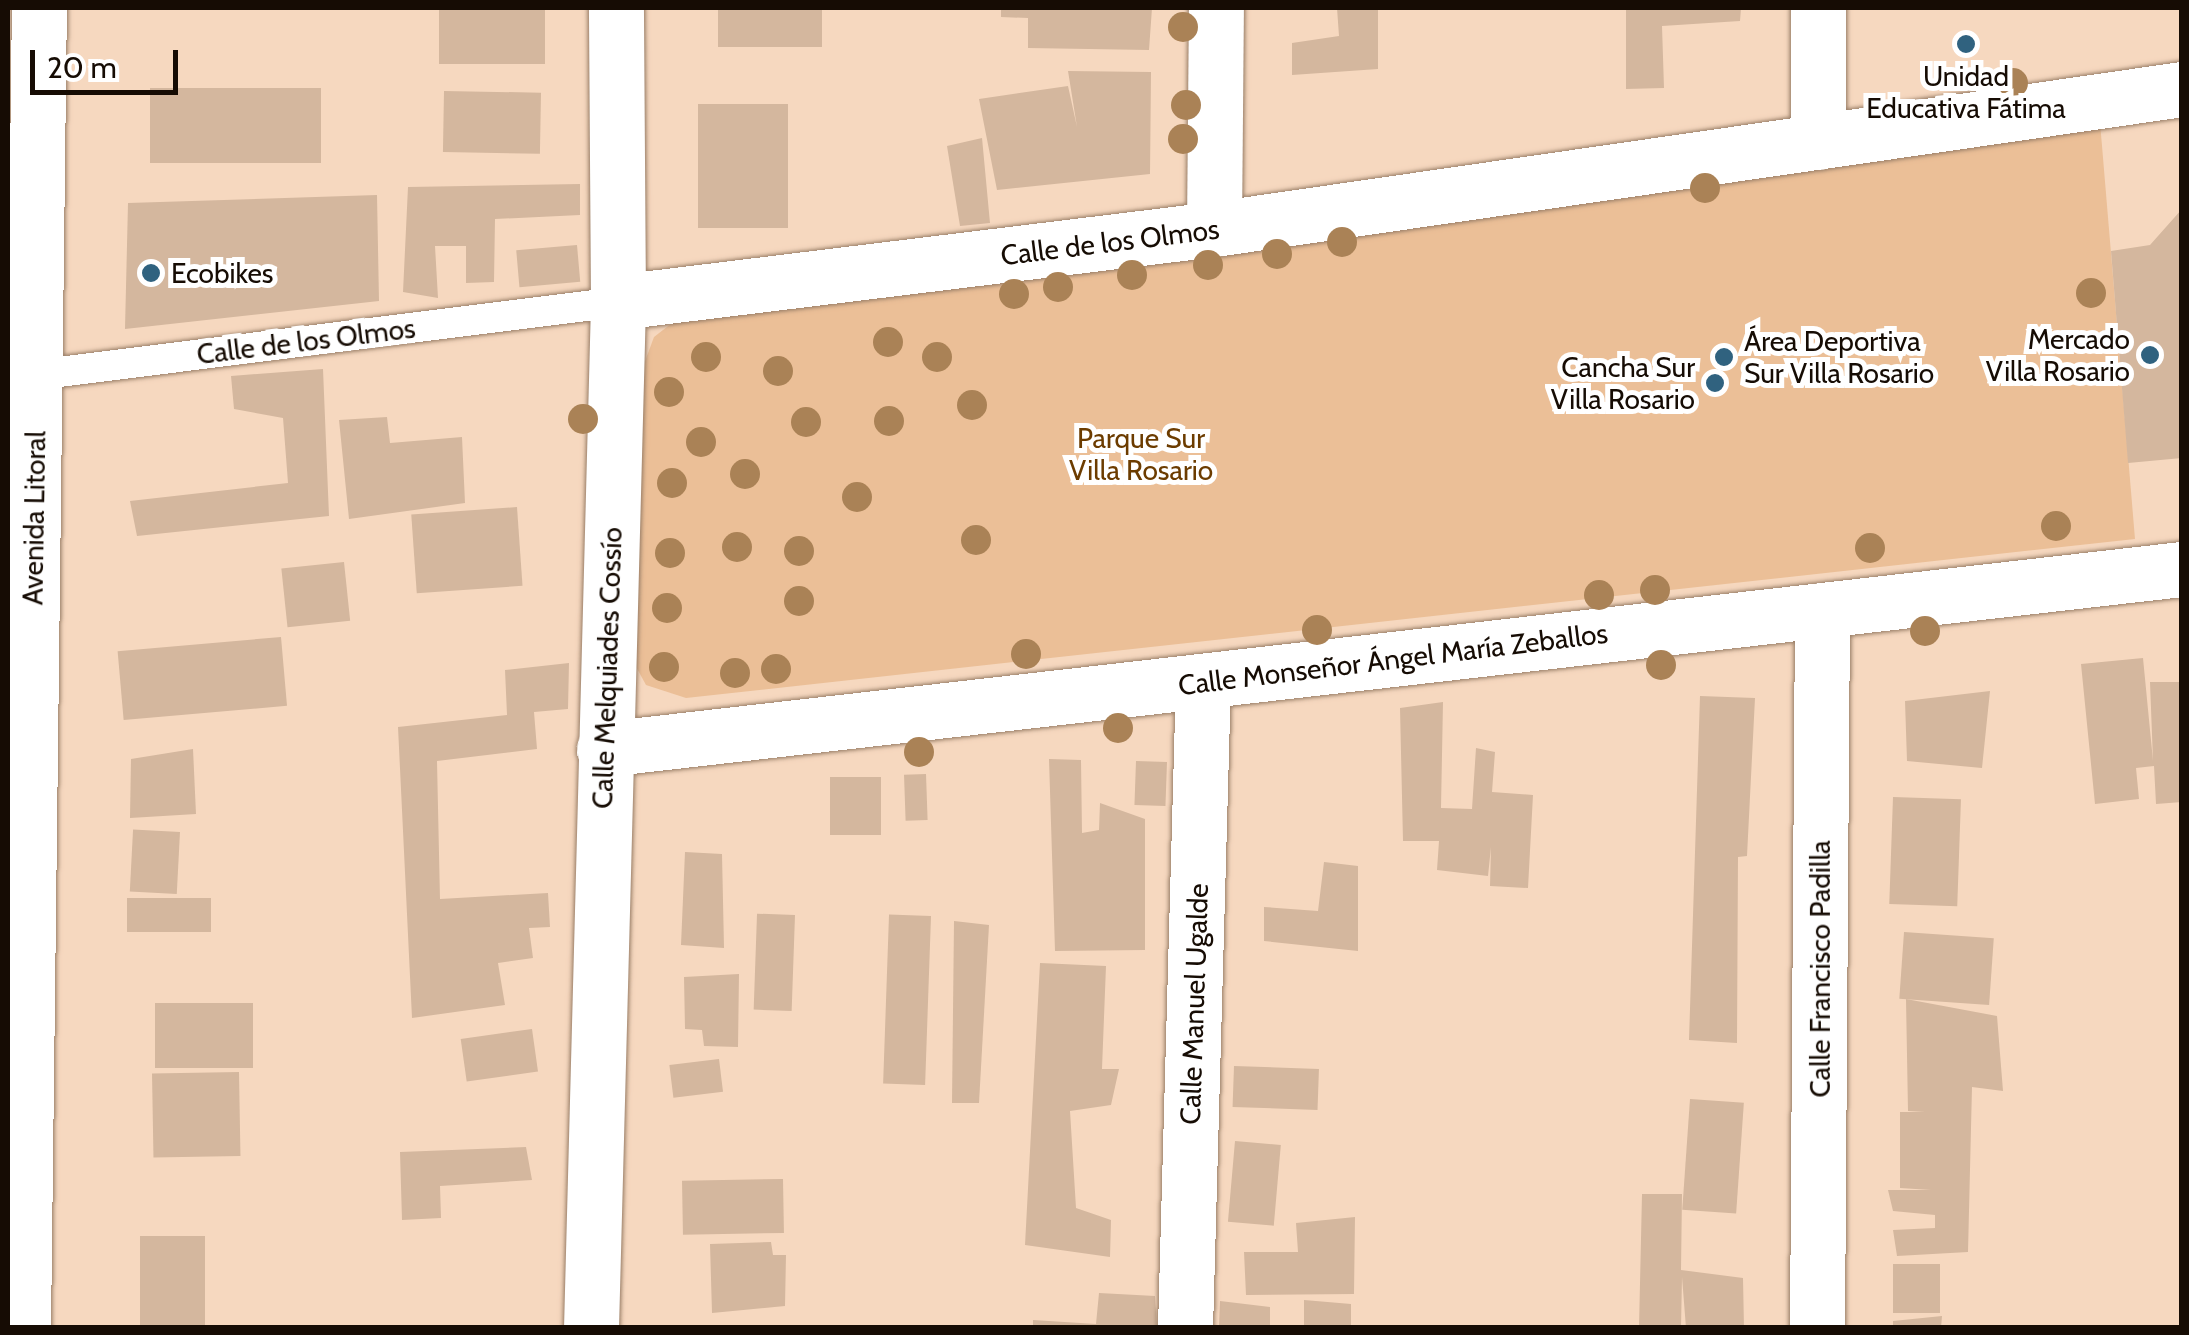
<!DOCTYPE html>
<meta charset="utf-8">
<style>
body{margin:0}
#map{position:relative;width:2189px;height:1335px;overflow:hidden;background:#f6d8bf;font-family:Cabin,sans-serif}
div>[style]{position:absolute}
.green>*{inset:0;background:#ebbf97}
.building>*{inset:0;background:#d4b79e;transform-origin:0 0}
.roads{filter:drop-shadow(0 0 2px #997e67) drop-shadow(0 0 2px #997e67)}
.lane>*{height:30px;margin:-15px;padding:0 15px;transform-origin:15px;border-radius:15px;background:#fff}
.street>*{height:55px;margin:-27.5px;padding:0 27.5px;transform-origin:27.5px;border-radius:27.5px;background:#fff}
.secondary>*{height:55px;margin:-27.5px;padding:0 27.5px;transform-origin:27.5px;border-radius:27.5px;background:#fff}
.trees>*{width:30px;height:30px;margin:-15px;border-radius:50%;background:#aa8256}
.dots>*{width:28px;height:28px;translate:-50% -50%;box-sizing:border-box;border:5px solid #fff;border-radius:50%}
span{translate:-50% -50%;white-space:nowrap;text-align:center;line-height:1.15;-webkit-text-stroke:10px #fff;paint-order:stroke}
.poi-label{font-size:28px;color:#160c04}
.left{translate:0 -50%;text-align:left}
.right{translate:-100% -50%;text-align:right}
.street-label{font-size:28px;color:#160c04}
.park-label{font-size:28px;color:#6c3c00}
.frame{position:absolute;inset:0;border:10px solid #160c04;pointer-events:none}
.scale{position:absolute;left:30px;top:50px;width:148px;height:45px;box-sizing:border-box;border:5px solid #160c04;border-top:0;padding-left:12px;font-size:30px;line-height:35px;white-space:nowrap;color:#160c04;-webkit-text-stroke:8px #fff;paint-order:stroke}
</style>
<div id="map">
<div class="green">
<div style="clip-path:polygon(2100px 122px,2135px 539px,686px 698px,646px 685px,634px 663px,644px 364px,654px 337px,672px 323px)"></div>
</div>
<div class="building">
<div style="left:439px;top:8px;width:106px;height:56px"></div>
<div style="left:718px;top:8px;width:104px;height:39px"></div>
<div style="clip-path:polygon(1001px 8px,1152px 8px,1149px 50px,1028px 48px,1028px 18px,1001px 17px)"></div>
<div style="clip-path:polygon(1337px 8px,1378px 8px,1378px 69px,1292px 75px,1292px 43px,1339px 36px)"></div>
<div style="clip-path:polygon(1626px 8px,1741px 8px,1740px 21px,1662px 26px,1664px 88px,1626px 89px)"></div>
<div style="clip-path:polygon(1068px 71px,1151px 72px,1150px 174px,997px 190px,979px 99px,1068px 86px,1077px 127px)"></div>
<div style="left:321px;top:88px;width:75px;height:171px;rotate:90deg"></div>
<div style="left:444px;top:91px;width:97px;height:61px;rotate:1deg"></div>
<div style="left:698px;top:104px;width:90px;height:124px"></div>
<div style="clip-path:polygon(982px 138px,990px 223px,960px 226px,947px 146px)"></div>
<div style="clip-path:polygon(580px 184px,580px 215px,495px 219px,494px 282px,466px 283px,466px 246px,435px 246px,438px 298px,403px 292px,408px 187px)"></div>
<div style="clip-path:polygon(377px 195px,379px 301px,125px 329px,128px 203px)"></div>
<div style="clip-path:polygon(2182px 209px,2182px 458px,2128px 463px,2111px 251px,2150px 245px)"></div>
<div style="left:577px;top:245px;width:37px;height:61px;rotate:85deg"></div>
<div style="clip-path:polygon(323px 369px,329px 516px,137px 536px,130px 501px,288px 483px,283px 418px,234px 409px,231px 376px)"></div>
<div style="clip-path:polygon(387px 417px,390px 443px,462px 437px,465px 503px,349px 519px,339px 420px)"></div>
<div style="left:517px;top:507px;width:79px;height:106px;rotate:86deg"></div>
<div style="left:344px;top:562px;width:59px;height:63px;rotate:84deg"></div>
<div style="left:281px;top:637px;width:69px;height:164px;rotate:85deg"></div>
<div style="clip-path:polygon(2143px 658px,2153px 761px,2150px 682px,2182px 682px,2182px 802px,2156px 804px,2154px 766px,2136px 768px,2139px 799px,2095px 804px,2081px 664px)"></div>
<div style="clip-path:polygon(569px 663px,568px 709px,534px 712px,537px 749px,437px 761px,440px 899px,548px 893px,550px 927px,529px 928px,533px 958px,498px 963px,505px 1005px,412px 1018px,398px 727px,507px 715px,505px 670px)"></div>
<div style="clip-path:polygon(1990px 691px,1982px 768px,1907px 761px,1905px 701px)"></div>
<div style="clip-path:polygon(1700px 696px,1755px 698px,1747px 856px,1738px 857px,1737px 1043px,1689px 1040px)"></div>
<div style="clip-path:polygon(1443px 702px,1441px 808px,1472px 809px,1476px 748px,1495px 752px,1492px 792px,1533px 795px,1528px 888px,1490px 886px,1491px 847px,1488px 876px,1437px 870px,1439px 841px,1403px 841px,1400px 708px)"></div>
<div style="clip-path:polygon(193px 749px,196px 814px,130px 818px,131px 759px)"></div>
<div style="clip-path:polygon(1049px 759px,1081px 760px,1082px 833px,1099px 830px,1100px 803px,1145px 819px,1145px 950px,1055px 951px)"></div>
<div style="left:1136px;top:761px;width:31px;height:44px;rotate:2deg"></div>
<div style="left:926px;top:774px;width:46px;height:22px;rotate:88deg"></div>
<div style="left:881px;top:777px;width:58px;height:51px;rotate:90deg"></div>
<div style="left:1893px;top:797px;width:68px;height:107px;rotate:2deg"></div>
<div style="left:180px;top:832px;width:62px;height:47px;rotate:93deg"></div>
<div style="clip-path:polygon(685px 852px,722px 854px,724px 948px,681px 945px)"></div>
<div style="clip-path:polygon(1324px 862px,1358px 866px,1358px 951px,1264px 941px,1264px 907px,1318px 911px)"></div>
<div style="left:127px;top:898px;width:84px;height:34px"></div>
<div style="left:795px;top:915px;width:96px;height:38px;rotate:92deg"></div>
<div style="left:931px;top:916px;width:169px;height:42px;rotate:92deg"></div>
<div style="clip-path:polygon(954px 921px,989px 925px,979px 1103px,952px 1103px)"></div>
<div style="left:1904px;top:932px;width:90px;height:67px;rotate:4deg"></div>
<div style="clip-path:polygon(1040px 963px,1106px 966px,1102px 1069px,1119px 1069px,1111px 1105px,1070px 1111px,1076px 1208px,1111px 1220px,1110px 1257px,1025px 1245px)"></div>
<div style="clip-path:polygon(739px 974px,738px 1047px,704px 1046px,702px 1030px,685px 1029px,684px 977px)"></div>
<div style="clip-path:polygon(1906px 999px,1997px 1016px,2003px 1091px,1972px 1087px,1968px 1252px,1897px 1256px,1893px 1230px,1935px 1228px,1935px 1215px,1893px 1211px,1888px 1190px,1931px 1190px,1900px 1188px,1900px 1112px,1925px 1112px,1908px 1111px)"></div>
<div style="left:155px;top:1003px;width:98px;height:65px"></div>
<div style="left:532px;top:1029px;width:43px;height:72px;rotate:82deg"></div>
<div style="left:719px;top:1059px;width:33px;height:50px;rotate:83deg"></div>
<div style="left:1234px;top:1066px;width:85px;height:41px;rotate:2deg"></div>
<div style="left:239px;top:1072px;width:84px;height:87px;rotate:89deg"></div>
<div style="left:1690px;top:1099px;width:54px;height:111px;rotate:4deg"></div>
<div style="left:1235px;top:1141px;width:46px;height:81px;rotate:5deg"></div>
<div style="clip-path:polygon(526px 1147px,532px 1180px,440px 1186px,441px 1218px,402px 1220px,400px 1152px)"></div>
<div style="left:783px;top:1179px;width:54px;height:101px;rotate:89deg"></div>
<div style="clip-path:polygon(1642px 1194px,1682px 1194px,1681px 1270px,1743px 1278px,1744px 1328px,1686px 1328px,1682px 1277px,1681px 1328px,1639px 1328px)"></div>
<div style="clip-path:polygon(1355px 1217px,1354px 1294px,1246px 1295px,1244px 1252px,1298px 1252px,1296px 1223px)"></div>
<div style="left:205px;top:1236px;width:92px;height:65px;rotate:90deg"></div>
<div style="clip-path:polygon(771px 1242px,773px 1255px,786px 1255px,785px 1306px,712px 1313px,710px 1244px)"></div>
<div style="left:1893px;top:1264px;width:47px;height:49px"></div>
<div style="clip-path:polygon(1099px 1293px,1155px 1296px,1157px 1328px,1033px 1328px,1033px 1320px,1096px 1324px)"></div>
<div style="clip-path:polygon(1304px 1300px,1351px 1304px,1351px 1328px,1304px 1328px)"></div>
<div style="clip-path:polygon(1220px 1301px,1270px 1307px,1270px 1328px,1219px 1328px)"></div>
<div style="clip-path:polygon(1942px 1316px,1941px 1328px,1893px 1328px,1893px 1321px)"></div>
</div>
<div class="roads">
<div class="lane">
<div style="left:35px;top:375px;width:588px;rotate:-7.14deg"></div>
</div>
<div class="street">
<div style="left:1818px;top:142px;width:134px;rotate:-90deg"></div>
<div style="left:1214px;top:229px;width:221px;rotate:-89.5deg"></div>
<div style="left:618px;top:302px;width:600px;rotate:-6.98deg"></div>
<div style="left:1214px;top:229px;width:978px;rotate:-8.23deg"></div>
<div style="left:604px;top:749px;width:1588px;rotate:-6.51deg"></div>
<div style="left:591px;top:1328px;width:1026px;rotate:-88.49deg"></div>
<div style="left:618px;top:302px;width:294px;rotate:-90.4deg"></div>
<div style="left:1185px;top:1328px;width:647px;rotate:-88.41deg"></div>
<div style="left:1817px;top:1328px;width:718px;rotate:-89.6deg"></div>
</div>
<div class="secondary">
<div style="left:23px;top:1328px;width:1320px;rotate:-89.31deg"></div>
</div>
</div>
<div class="trees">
<div style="left:1183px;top:27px"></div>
<div style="left:2013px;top:83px"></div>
<div style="left:1186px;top:105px"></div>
<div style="left:1183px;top:139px"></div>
<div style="left:1705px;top:188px"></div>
<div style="left:1342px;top:242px"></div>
<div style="left:1277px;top:254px"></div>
<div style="left:1208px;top:265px"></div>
<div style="left:1132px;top:275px"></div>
<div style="left:1058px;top:287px"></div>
<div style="left:2091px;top:293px"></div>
<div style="left:1014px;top:294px"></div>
<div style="left:888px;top:342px"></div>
<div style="left:706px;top:357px"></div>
<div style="left:937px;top:357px"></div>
<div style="left:778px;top:371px"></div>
<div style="left:669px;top:392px"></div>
<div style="left:972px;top:405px"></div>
<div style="left:583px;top:419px"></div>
<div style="left:889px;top:421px"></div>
<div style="left:806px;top:422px"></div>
<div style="left:701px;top:442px"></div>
<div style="left:745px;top:474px"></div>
<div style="left:672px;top:483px"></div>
<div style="left:857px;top:497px"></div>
<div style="left:2056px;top:526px"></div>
<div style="left:976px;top:540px"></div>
<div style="left:737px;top:547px"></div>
<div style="left:1870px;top:548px"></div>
<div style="left:799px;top:551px"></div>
<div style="left:670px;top:553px"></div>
<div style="left:1655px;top:590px"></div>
<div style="left:1599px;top:595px"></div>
<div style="left:799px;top:601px"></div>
<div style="left:667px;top:608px"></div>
<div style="left:1317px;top:630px"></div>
<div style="left:1925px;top:631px"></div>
<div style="left:1026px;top:654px"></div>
<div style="left:1661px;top:665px"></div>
<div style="left:664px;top:667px"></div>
<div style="left:776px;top:669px"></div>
<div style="left:735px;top:673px"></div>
<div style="left:1118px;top:728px"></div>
<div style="left:919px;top:752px"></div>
</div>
<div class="dots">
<div style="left:1966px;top:44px;background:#30627f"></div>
<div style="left:151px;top:273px;background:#30627f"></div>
<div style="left:2150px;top:355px;background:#30627f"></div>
<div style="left:1724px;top:357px;background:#30627f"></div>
<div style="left:1715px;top:383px;background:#30627f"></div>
</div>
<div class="poi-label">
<span style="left:1966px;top:92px">Unidad<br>Educativa Fátima</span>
<span class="left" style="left:171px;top:273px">Ecobikes</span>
<span class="right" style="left:2130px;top:355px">Mercado<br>Villa Rosario</span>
<span class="left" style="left:1744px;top:357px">Área Deportiva<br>Sur Villa Rosario</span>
<span class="right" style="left:1695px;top:383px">Cancha Sur<br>Villa Rosario</span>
</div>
<div class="street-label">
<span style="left:1110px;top:242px;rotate:-7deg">Calle de los Olmos</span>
<span style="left:306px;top:341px;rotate:-7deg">Calle de los Olmos</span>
<span style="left:34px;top:518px;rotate:-89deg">Avenida Litoral</span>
<span style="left:1393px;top:659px;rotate:-7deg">Calle Monseñor Ángel María Zeballos</span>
<span style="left:607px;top:668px;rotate:-88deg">Calle Melquiades Cossío</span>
<span style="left:1820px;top:969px;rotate:-90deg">Calle Francisco Padilla</span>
<span style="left:1194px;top:1004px;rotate:-88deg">Calle Manuel Ugalde</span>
</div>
<div class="park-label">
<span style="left:1141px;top:454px">Parque Sur<br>Villa Rosario</span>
</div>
<div class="frame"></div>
<div class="scale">20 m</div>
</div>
